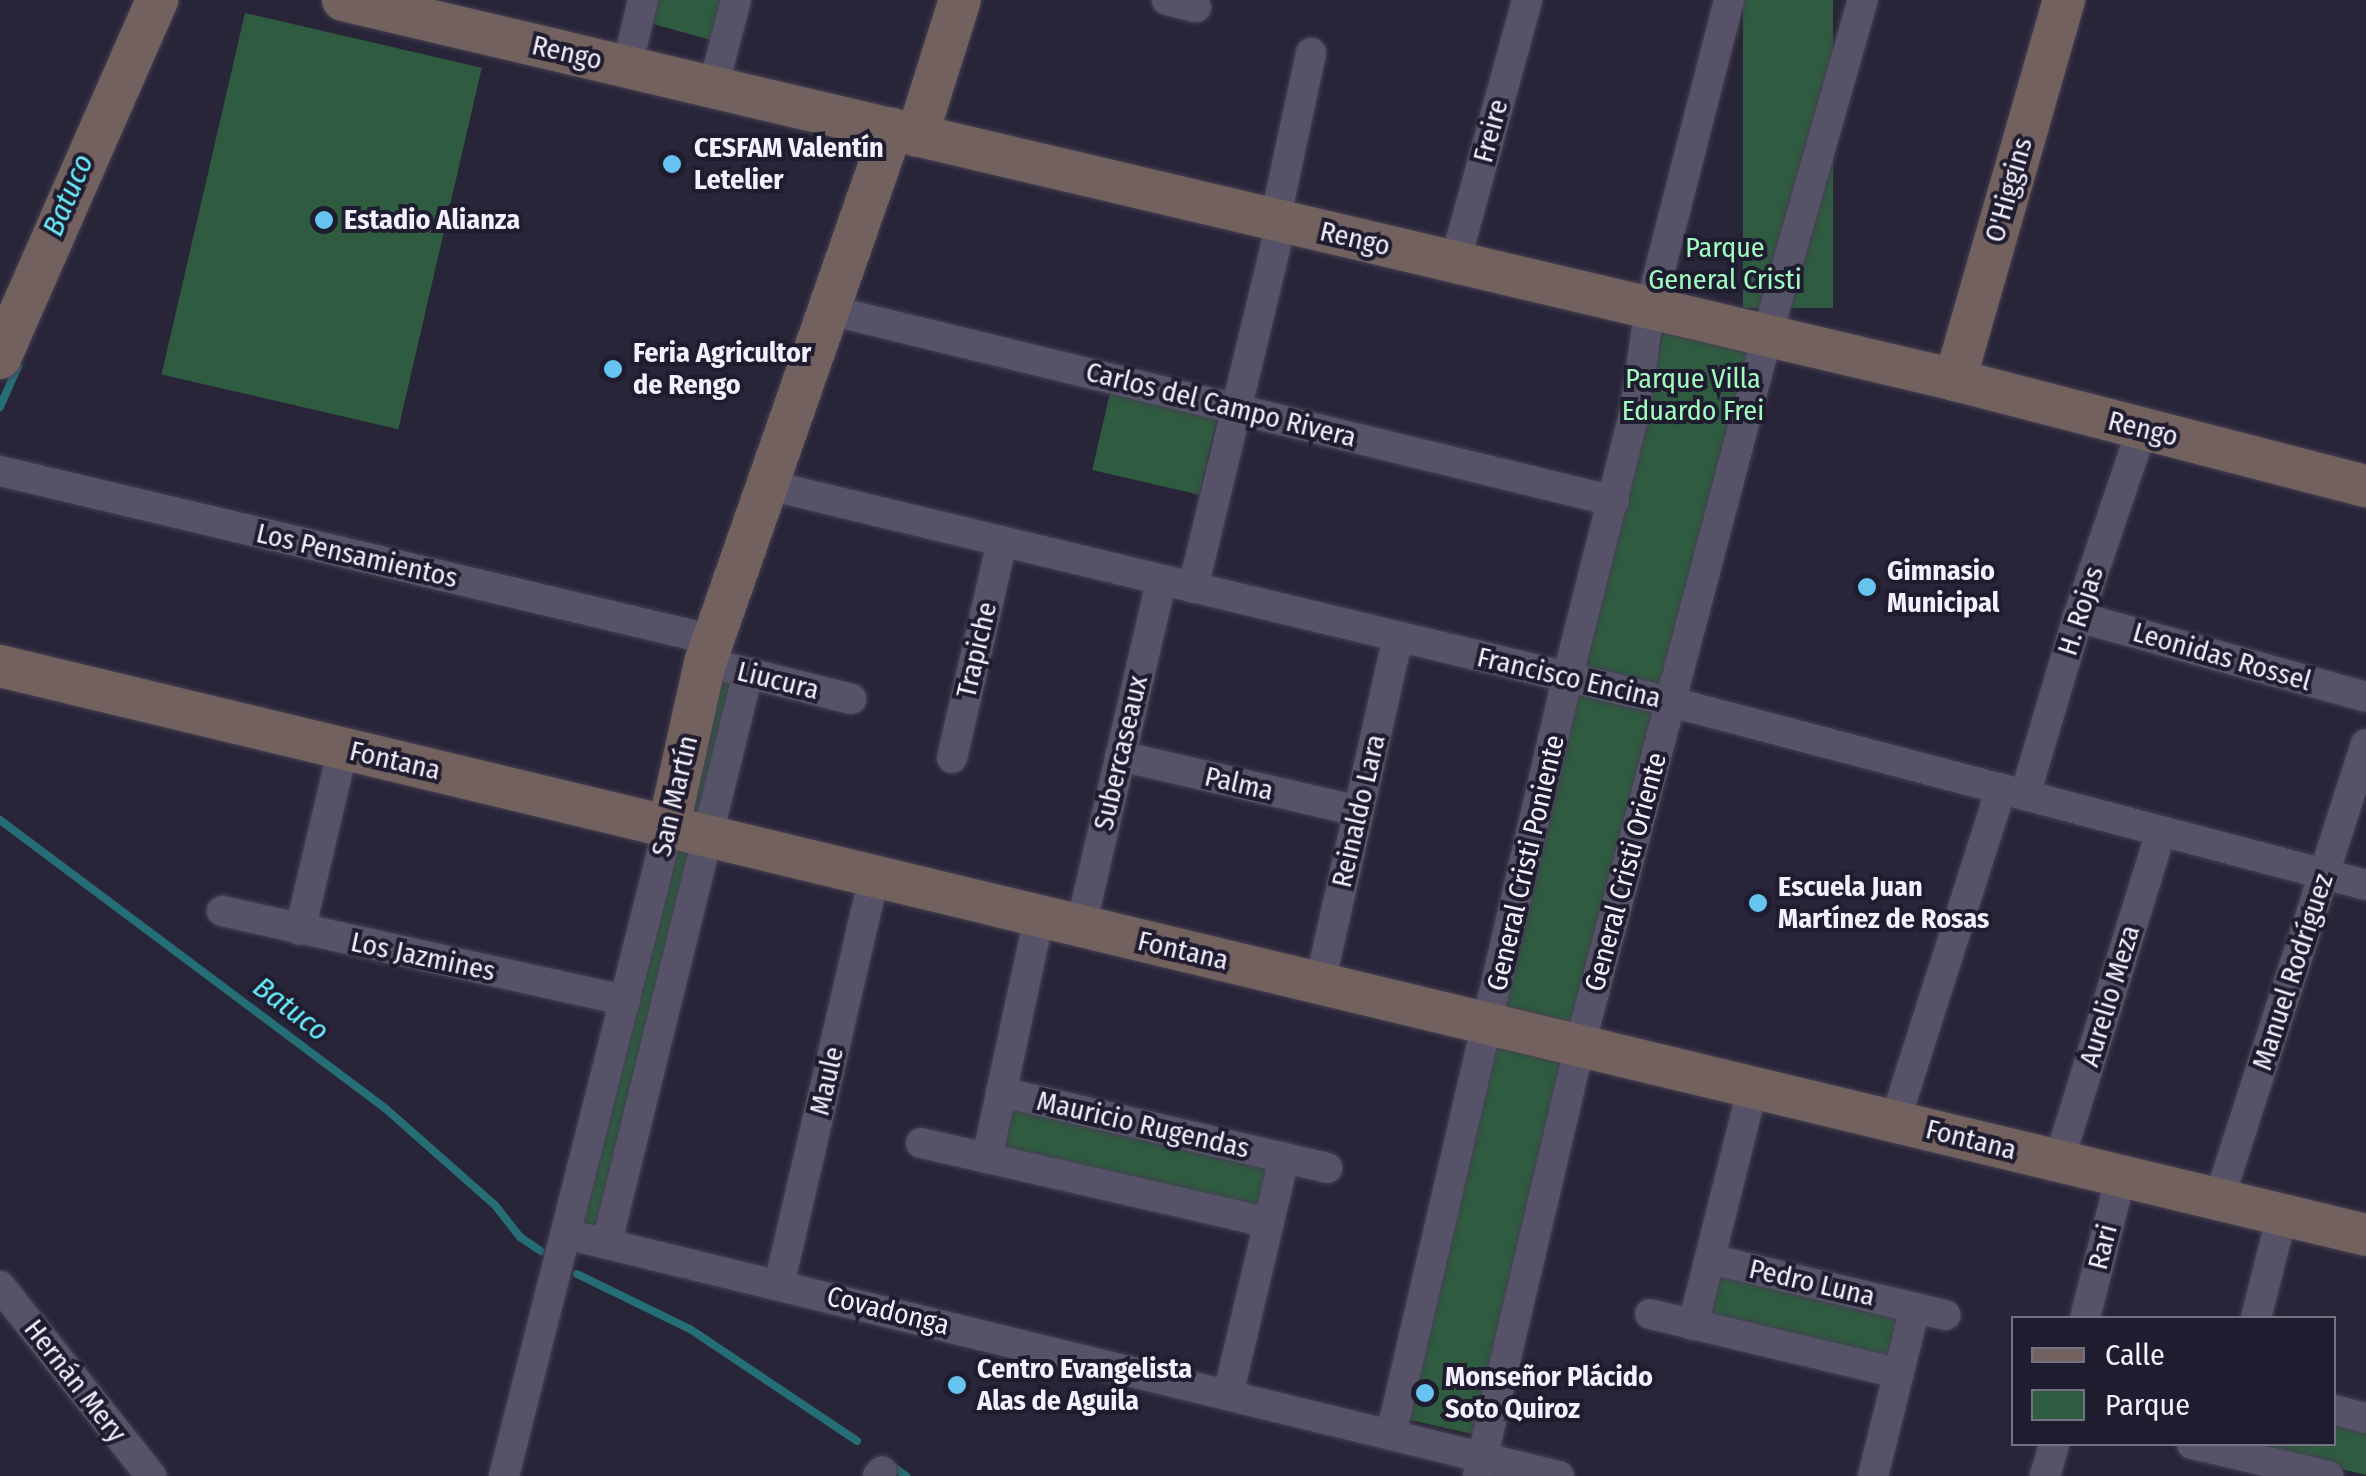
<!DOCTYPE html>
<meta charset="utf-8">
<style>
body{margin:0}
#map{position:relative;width:2366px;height:1476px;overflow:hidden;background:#292539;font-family:"Fira Sans Condensed",sans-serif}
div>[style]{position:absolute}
.green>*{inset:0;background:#2f5b40;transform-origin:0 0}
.stream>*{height:8px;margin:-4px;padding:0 4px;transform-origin:4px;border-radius:4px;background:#266e75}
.roads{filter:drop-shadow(0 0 2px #444051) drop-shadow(0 0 2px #444051)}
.street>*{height:30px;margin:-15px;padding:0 15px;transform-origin:15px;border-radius:15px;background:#565369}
.secondary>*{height:42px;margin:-21px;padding:0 21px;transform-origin:21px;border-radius:21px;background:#72615e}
.dots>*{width:28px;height:28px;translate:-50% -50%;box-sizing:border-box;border:5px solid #201c2f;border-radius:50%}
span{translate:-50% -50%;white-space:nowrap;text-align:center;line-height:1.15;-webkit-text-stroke:8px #201c2f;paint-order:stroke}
.street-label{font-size:28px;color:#f3f1fe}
.poi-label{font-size:28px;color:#f3f1fe;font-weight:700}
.left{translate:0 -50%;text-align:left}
.park-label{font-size:28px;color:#a1fbc1}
.water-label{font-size:30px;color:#68eefd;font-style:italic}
.legend{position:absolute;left:2011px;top:1316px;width:325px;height:130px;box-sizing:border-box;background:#201c2f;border:2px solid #747182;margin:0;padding:12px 18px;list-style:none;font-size:30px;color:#f3f1fe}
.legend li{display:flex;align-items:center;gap:20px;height:50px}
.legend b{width:50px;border:2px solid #747182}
</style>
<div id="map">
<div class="green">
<div style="clip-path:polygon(652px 0,730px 0,718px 42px,646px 22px)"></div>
<div style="left:1743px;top:0;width:90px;height:308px"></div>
<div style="left:245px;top:13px;width:243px;height:371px;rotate:13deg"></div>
<div style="clip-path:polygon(1664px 330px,1749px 351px,1472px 1434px,1406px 1419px)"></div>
<div style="left:1110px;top:393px;width:110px;height:79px;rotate:13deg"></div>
<div style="clip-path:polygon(712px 673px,738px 680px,602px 1230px,580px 1225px)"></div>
<div style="left:1009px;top:1101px;width:276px;height:52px;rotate:13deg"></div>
<div style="left:1718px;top:1270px;width:192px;height:50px;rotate:14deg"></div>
<div style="clip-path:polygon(2334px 1420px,2366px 1427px,2366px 1475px,2241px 1444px,2334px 1444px)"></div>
</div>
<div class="stream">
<div style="left:0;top:407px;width:45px;rotate:-66.3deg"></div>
<div style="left:0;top:820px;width:482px;rotate:36.8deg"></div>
<div style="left:386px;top:1109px;width:145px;rotate:41.4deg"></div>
<div style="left:495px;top:1205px;width:41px;rotate:52deg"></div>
<div style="left:520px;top:1237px;width:25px;rotate:34deg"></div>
<div style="left:577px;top:1274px;width:126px;rotate:26deg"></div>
<div style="left:690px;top:1329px;width:201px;rotate:33.8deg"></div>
<div style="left:889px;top:1464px;width:21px;rotate:35deg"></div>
</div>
<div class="roads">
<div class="street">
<div style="left:1167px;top:0;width:30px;rotate:14deg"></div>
<div style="left:627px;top:67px;width:69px;rotate:-76.6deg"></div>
<div style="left:713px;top:88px;width:91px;rotate:-75.4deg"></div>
<div style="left:1275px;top:220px;width:171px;rotate:-77.8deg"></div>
<div style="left:1455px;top:262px;width:272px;rotate:-74.6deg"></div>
<div style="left:829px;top:310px;width:808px;rotate:13.68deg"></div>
<div style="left:0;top:471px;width:733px;rotate:13.33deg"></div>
<div style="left:768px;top:485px;width:929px;rotate:13.51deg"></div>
<div style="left:1671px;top:702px;width:719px;rotate:14.75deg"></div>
<div style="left:1193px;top:588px;width:378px;rotate:-76.4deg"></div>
<div style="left:2078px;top:617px;width:299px;rotate:15.5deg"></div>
<div style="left:732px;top:669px;width:123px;rotate:14.1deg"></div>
<div style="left:1120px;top:756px;width:245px;rotate:13deg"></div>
<div style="left:952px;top:758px;width:222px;rotate:-77deg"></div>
<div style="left:2025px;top:795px;width:186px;rotate:-73.4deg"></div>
<div style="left:2078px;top:617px;width:199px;rotate:-71.2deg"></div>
<div style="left:222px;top:911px;width:413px;rotate:12.5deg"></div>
<div style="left:1081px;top:926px;width:354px;rotate:-76.9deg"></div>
<div style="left:300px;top:930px;width:187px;rotate:-76.7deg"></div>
<div style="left:1320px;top:983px;width:354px;rotate:-77.3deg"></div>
<div style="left:1001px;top:1092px;width:335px;rotate:13.1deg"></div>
<div style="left:1895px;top:1121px;width:349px;rotate:-72.3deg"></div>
<div style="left:921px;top:1143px;width:357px;rotate:12.9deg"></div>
<div style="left:987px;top:1158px;width:247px;rotate:-77.8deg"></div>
<div style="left:2059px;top:1161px;width:345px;rotate:-72.8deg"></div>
<div style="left:2219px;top:1199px;width:478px;rotate:-72.1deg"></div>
<div style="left:566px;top:1234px;width:1022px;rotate:13.7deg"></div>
<div style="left:607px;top:1242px;width:586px;rotate:-76.08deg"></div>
<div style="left:1710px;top:1259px;width:242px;rotate:13.4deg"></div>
<div style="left:779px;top:1285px;width:419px;rotate:-76.9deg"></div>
<div style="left:0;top:1286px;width:243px;rotate:51.5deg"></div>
<div style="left:1650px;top:1314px;width:255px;rotate:13.4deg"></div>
<div style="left:2085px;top:1318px;width:146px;rotate:-75.8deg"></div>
<div style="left:2256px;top:1318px;width:106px;rotate:-75.8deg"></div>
<div style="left:1693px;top:1325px;width:245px;rotate:-75.9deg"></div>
<div style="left:1228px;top:1395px;width:244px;rotate:-76.7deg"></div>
<div style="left:2334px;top:1410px;width:33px;rotate:14deg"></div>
<div style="left:1391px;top:1435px;width:776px;rotate:-76.89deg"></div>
<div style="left:1567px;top:679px;width:272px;rotate:-75.8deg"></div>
<div style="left:1634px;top:415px;width:108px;rotate:-81.5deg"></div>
<div style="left:1650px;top:308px;width:318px;rotate:-75.6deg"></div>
<div style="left:2192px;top:1444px;width:140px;rotate:13.2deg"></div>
<div style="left:504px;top:1476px;width:672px;rotate:-75.78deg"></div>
<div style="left:878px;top:1476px;width:6px;rotate:-51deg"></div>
<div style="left:1478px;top:1476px;width:443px;rotate:-76.7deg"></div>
<div style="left:1580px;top:1045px;width:733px;rotate:-75.22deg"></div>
<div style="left:1767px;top:336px;width:349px;rotate:-74.1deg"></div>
<div style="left:1873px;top:1476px;width:173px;rotate:-76deg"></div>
<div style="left:2045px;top:1476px;width:33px;rotate:-74deg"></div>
</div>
<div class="secondary">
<div style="left:343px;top:0;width:1656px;rotate:13.26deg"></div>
<div style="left:1955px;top:380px;width:424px;rotate:14.5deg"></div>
<div style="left:917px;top:136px;width:143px;rotate:-72.5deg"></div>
<div style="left:0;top:358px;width:391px;rotate:-66.3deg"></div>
<div style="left:1955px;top:380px;width:395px;rotate:-74deg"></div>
<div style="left:0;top:666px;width:2433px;rotate:13.52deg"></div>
<div style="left:669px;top:825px;width:166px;rotate:-77.5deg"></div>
<div style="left:705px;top:663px;width:566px;rotate:-70.7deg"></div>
</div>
</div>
<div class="dots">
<div style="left:672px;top:164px;background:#67c4f0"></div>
<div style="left:324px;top:220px;background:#67c4f0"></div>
<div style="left:613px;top:369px;background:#67c4f0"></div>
<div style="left:1867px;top:587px;background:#67c4f0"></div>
<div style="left:1758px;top:903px;background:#67c4f0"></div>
<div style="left:957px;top:1385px;background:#67c4f0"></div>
<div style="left:1425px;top:1393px;background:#67c4f0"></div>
</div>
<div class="street-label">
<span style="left:567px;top:53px;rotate:13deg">Rengo</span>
<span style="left:1491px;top:131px;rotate:-75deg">Freire</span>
<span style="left:2009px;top:190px;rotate:-74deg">O'Higgins</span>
<span style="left:1355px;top:239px;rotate:13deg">Rengo</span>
<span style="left:1221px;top:405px;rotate:14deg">Carlos del Campo Rivera</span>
<span style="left:2143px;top:429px;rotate:14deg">Rengo</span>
<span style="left:357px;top:556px;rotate:13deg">Los Pensamientos</span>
<span style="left:2081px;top:611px;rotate:-72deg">H. Rojas</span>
<span style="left:977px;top:650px;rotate:-77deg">Trapiche</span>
<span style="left:2222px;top:657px;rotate:16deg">Leonidas Rossel</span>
<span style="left:1569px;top:678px;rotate:13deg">Francisco Encina</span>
<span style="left:778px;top:681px;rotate:14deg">Liucura</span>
<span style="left:1121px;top:753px;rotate:-77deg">Subercaseaux</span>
<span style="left:395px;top:761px;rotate:13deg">Fontana</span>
<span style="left:1239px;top:784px;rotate:13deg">Palma</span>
<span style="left:675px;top:796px;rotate:-77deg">San Martín</span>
<span style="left:1359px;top:811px;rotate:-77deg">Reinaldo Lara</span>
<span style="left:1526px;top:863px;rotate:-77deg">General Cristi Poniente</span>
<span style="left:1626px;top:872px;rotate:-75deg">General Cristi Oriente</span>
<span style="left:1183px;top:951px;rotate:13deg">Fontana</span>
<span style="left:423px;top:957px;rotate:12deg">Los Jazmines</span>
<span style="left:2293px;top:972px;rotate:-72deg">Manuel Rodríguez</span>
<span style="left:2110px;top:996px;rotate:-73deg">Aurelio Meza</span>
<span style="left:827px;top:1081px;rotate:-77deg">Maule</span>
<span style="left:1143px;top:1125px;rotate:13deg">Mauricio Rugendas</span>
<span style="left:1971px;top:1140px;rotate:14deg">Fontana</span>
<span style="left:2103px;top:1247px;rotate:-76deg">Rari</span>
<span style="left:1812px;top:1283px;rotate:13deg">Pedro Luna</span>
<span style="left:888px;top:1311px;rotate:14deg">Covadonga</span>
<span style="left:75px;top:1381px;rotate:52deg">Hernán Mery</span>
</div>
<div class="poi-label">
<span class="left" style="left:694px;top:164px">CESFAM Valentín<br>Letelier</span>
<span class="left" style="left:344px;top:220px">Estadio Alianza</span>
<span class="left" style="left:633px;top:369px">Feria Agricultor<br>de Rengo</span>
<span class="left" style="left:1887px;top:587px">Gimnasio<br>Municipal</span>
<span class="left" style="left:1778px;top:903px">Escuela Juan<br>Martínez de Rosas</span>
<span class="left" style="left:977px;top:1385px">Centro Evangelista<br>Alas de Aguila</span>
<span class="left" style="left:1445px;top:1393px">Monseñor Plácido<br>Soto Quiroz</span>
</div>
<div class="park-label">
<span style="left:1725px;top:264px">Parque<br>General Cristi</span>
<span style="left:1693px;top:395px">Parque Villa<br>Eduardo Frei</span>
</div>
<div class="water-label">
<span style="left:68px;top:195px;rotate:-67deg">Batuco</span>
<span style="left:291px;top:1009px;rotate:37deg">Batuco</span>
</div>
<ul class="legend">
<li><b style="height:12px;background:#72615e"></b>Calle</li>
<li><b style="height:28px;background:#2f5b40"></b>Parque</li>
</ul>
</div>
